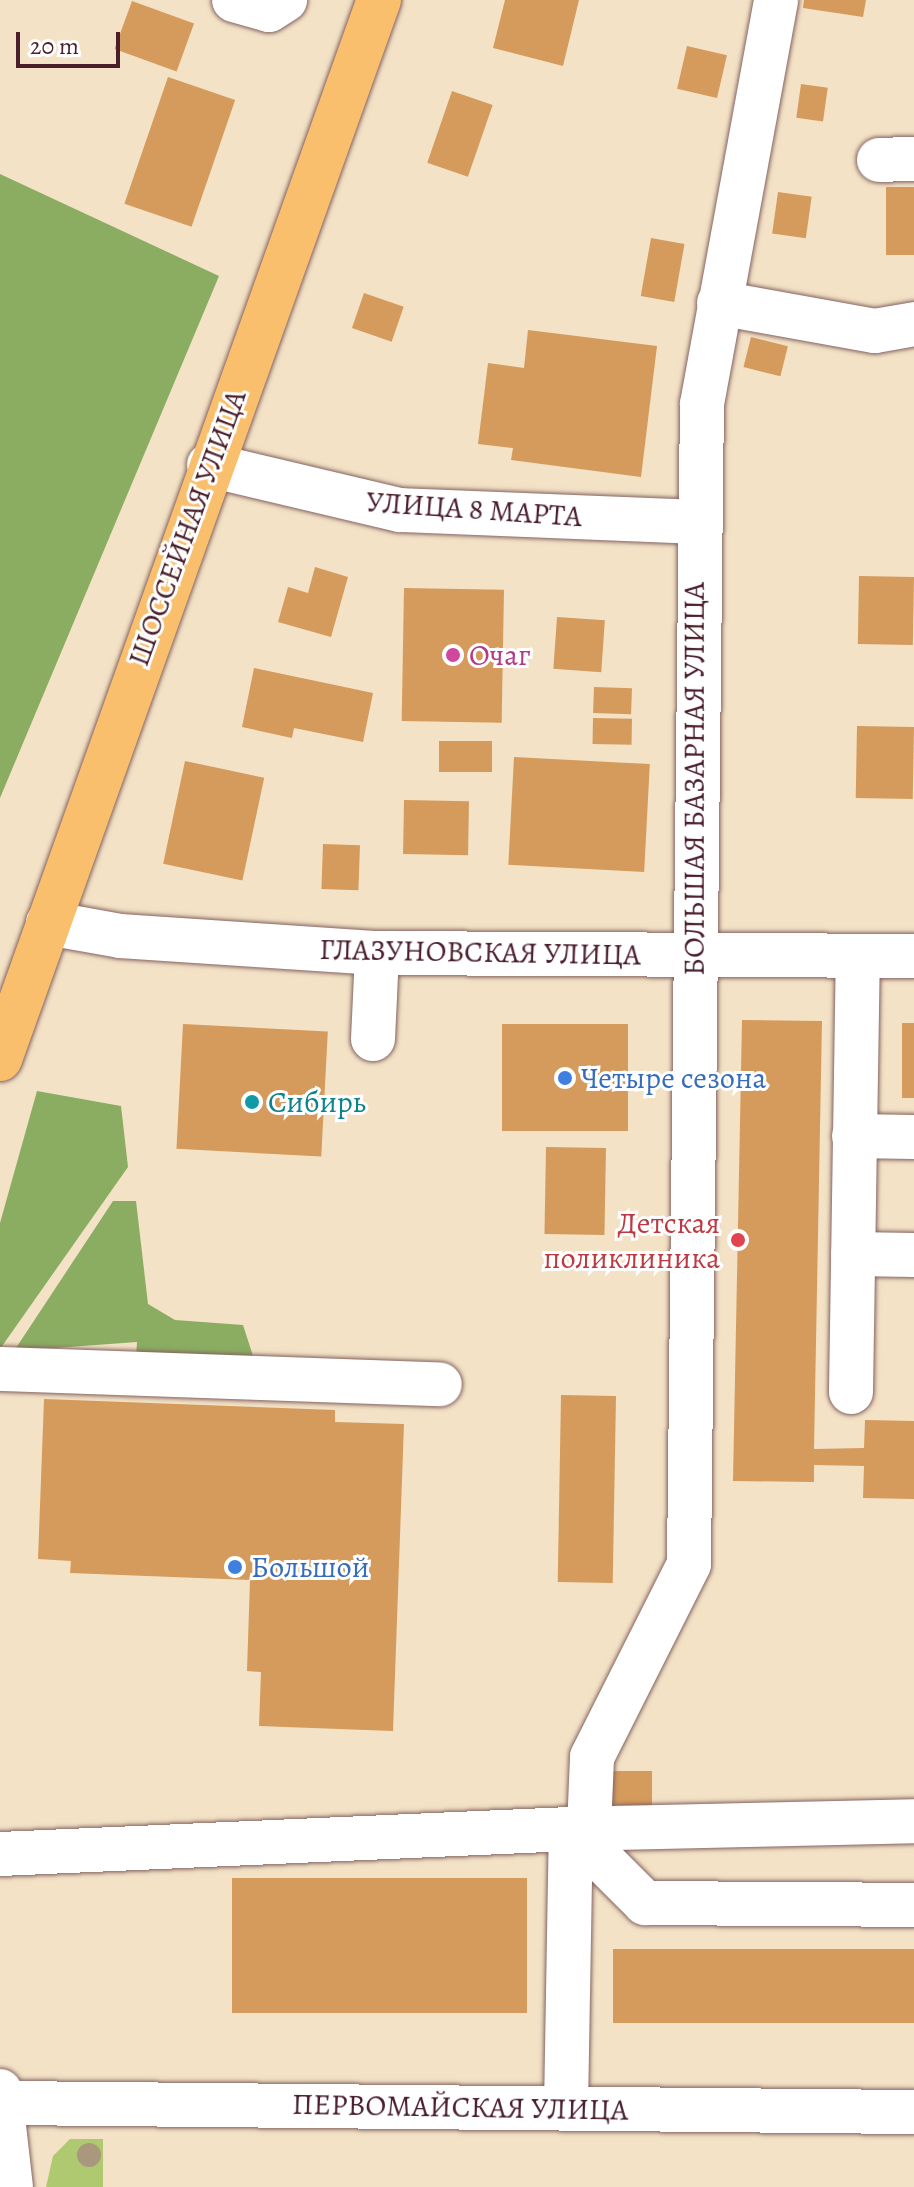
<!DOCTYPE html>
<meta charset="utf-8">
<style>
body{margin:0}
#map{position:relative;width:914px;height:2187px;overflow:hidden;background:#f3e2c6;font-family:Alegreya,serif}
div>[style]{position:absolute}
.green>*{inset:0;background:#aec96f}
.forest>*{inset:0;background:#8aad62}
.building>*{inset:0;background:#d49b5c;transform-origin:0 0}
.roads{filter:drop-shadow(0 0 2px #856361) drop-shadow(0 0 2px #856361)}
.minor>*{height:44px;margin:-22px;padding:0 22px;transform-origin:22px;border-radius:22px;background:#fff}
.major>*{height:44px;margin:-22px;padding:0 22px;transform-origin:22px;border-radius:22px;background:#f9bf6d}
.trees>*{width:24px;height:24px;margin:-12px;border-radius:50%;background:#a9977e}
.dots>*{width:22px;height:22px;translate:-50% -50%;box-sizing:border-box;border:4px solid #fff;border-radius:50%}
span{translate:-50% -50%;white-space:nowrap;text-align:center;line-height:1.15;-webkit-text-stroke:6px #fff;paint-order:stroke}
.street-label{font-size:30px;color:#4a1f2b}
.hotel-label{font-size:30px;color:#b23c85}
.left{translate:0 -50%;text-align:left}
.shop-label{font-size:30px;color:#366cbe}
.culture-label{font-size:30px;color:#0d838f}
.health-label{font-size:30px;color:#be3a42}
.right{translate:-100% -50%;text-align:right}
.scale{position:absolute;left:16px;top:32px;width:104px;height:36px;box-sizing:border-box;border:4px solid #4a1f2b;border-top:0;padding-left:10px;font-size:24px;line-height:28px;white-space:nowrap;color:#4a1f2b;-webkit-text-stroke:6px #fff;paint-order:stroke}
</style>
<div id="map">
<div class="green">
<div style="clip-path:polygon(70px 2139px,103px 2139px,103px 2187px,46px 2187px,53px 2156px)"></div>
</div>
<div class="forest">
<div style="clip-path:polygon(0 174px,219px 276px,0 798px)"></div>
<div style="clip-path:polygon(37px 1091px,121px 1106px,128px 1167px,0 1349px,0 1223px)"></div>
<div style="clip-path:polygon(113px 1201px,136px 1201px,148px 1304px,175px 1320px,243px 1325px,255px 1362px,136px 1357px,137px 1342px,14px 1351px)"></div>
</div>
<div class="building">
<div style="clip-path:polygon(505px 0,579px 0,563px 66px,493px 48px)"></div>
<div style="clip-path:polygon(804px 0,866px 0,863px 17px,803px 8px)"></div>
<div style="left:132px;top:1px;width:66px;height:51px;rotate:20deg"></div>
<div style="left:687px;top:46px;width:41px;height:44px;rotate:13deg"></div>
<div style="left:168px;top:77px;width:71px;height:134px;rotate:19deg"></div>
<div style="left:801px;top:84px;width:27px;height:34px;rotate:8deg"></div>
<div style="left:452px;top:91px;width:43px;height:76px;rotate:19deg"></div>
<div style="left:886px;top:187px;width:28px;height:68px"></div>
<div style="left:778px;top:192px;width:34px;height:42px;rotate:8deg"></div>
<div style="left:651px;top:238px;width:34px;height:59px;rotate:10deg"></div>
<div style="left:364px;top:293px;width:42px;height:37px;rotate:19deg"></div>
<div style="clip-path:polygon(528px 330px,657px 346px,641px 477px,511px 460px,513px 448px,478px 444px,488px 363px,524px 368px)"></div>
<div style="left:751px;top:337px;width:38px;height:31px;rotate:14deg"></div>
<div style="clip-path:polygon(315px 567px,348px 577px,331px 637px,278px 622px,288px 587px,308px 593px)"></div>
<div style="left:859px;top:576px;width:55px;height:68px;rotate:1deg"></div>
<div style="left:404px;top:588px;width:100px;height:133px;rotate:1deg"></div>
<div style="left:557px;top:617px;width:48px;height:52px;rotate:4deg"></div>
<div style="clip-path:polygon(254px 668px,373px 693px,363px 742px,294px 728px,292px 738px,242px 727px)"></div>
<div style="left:594px;top:687px;width:38px;height:26px;rotate:2deg"></div>
<div style="left:593px;top:718px;width:39px;height:26px;rotate:1deg"></div>
<div style="left:857px;top:726px;width:57px;height:72px;rotate:1deg"></div>
<div style="left:492px;top:741px;width:31px;height:53px;rotate:90deg"></div>
<div style="left:514px;top:757px;width:136px;height:108px;rotate:3deg"></div>
<div style="left:185px;top:761px;width:81px;height:105px;rotate:12deg"></div>
<div style="left:404px;top:800px;width:65px;height:54px;rotate:1deg"></div>
<div style="left:323px;top:844px;width:37px;height:45px;rotate:2deg"></div>
<div style="clip-path:polygon(742px 1020px,822px 1021px,814px 1449px,864px 1448px,865px 1420px,914px 1421px,914px 1499px,863px 1498px,864px 1466px,814px 1465px,814px 1482px,733px 1481px)"></div>
<div style="left:902px;top:1023px;width:12px;height:75px"></div>
<div style="left:183px;top:1024px;width:145px;height:125px;rotate:3deg"></div>
<div style="left:502px;top:1024px;width:126px;height:107px"></div>
<div style="left:546px;top:1147px;width:60px;height:87px;rotate:1deg"></div>
<div style="left:561px;top:1395px;width:55px;height:187px;rotate:1deg"></div>
<div style="clip-path:polygon(44px 1399px,335px 1410px,335px 1422px,404px 1424px,393px 1731px,259px 1726px,261px 1672px,247px 1671px,250px 1580px,70px 1573px,71px 1561px,38px 1559px)"></div>
<div style="left:605px;top:1771px;width:47px;height:34px"></div>
<div style="left:527px;top:1878px;width:135px;height:295px;rotate:90deg"></div>
<div style="left:914px;top:1949px;width:74px;height:301px;rotate:90deg"></div>
</div>
<div class="roads">
<div class="minor">
<div style="left:234px;top:0;width:36px;rotate:16deg"></div>
<div style="left:269px;top:10px;width:19px;rotate:-32deg"></div>
<div style="left:879px;top:160px;width:35px;rotate:-2deg"></div>
<div style="left:719px;top:303px;width:158px;rotate:10.2deg"></div>
<div style="left:875px;top:331px;width:40px;rotate:-10deg"></div>
<div style="left:209px;top:465px;width:196px;rotate:13.3deg"></div>
<div style="left:400px;top:510px;width:296px;rotate:2.3deg"></div>
<div style="left:48px;top:923px;width:73px;rotate:10.2deg"></div>
<div style="left:120px;top:936px;width:258px;rotate:3.8deg"></div>
<div style="left:377px;top:953px;width:537px;rotate:0.32deg"></div>
<div style="left:373px;top:1039px;width:86px;rotate:-87.3deg"></div>
<div style="left:854px;top:1136px;width:60px;rotate:1deg"></div>
<div style="left:853px;top:1254px;width:61px;rotate:0.9deg"></div>
<div style="left:0;top:1369px;width:440px;rotate:2deg"></div>
<div style="left:851px;top:1392px;width:434px;rotate:-89.1deg"></div>
<div style="left:589px;top:1829px;width:72px;rotate:-87.6deg"></div>
<div style="left:592px;top:1757px;width:216px;rotate:-63.3deg"></div>
<div style="left:689px;top:1564px;width:1160px;rotate:-89.36deg"></div>
<div style="left:702px;top:404px;width:411px;rotate:-79.6deg"></div>
<div style="left:0;top:1854px;width:572px;rotate:-2.51deg"></div>
<div style="left:571px;top:1829px;width:105px;rotate:45deg"></div>
<div style="left:645px;top:1903px;width:269px;rotate:0.4deg"></div>
<div style="left:0;top:2091px;width:97px;rotate:83.5deg"></div>
<div style="left:6px;top:2103px;width:908px;rotate:0.57deg"></div>
<div style="left:566px;top:2108px;width:279px;rotate:-89deg"></div>
<div style="left:571px;top:1829px;width:343px;rotate:-1.3deg"></div>
</div>
<div class="major">
<div style="left:0;top:1059px;width:1125px;rotate:-70.31deg"></div>
</div>
</div>
<div class="trees">
<div style="left:89px;top:2155px"></div>
</div>
<div class="dots">
<div style="left:453px;top:655px;background:#d1479c"></div>
<div style="left:565px;top:1078px;background:#3f7fe0"></div>
<div style="left:252px;top:1102px;background:#0f9aa8"></div>
<div style="left:738px;top:1240px;background:#e0444e"></div>
<div style="left:235px;top:1567px;background:#3f7fe0"></div>
</div>
<div class="street-label">
<span style="left:474px;top:509px;rotate:4deg">УЛИЦА 8 МАРТА</span>
<span style="left:187px;top:528px;rotate:-70deg">ШОССЕЙНАЯ УЛИЦА</span>
<span style="left:694px;top:779px;rotate:-90deg">БОЛЬШАЯ БАЗАРНАЯ УЛИЦА</span>
<span style="left:480px;top:952px;rotate:1deg">ГЛАЗУНОВСКАЯ УЛИЦА</span>
<span style="left:460px;top:2107px;rotate:1deg">ПЕРВОМАЙСКАЯ УЛИЦА</span>
</div>
<div class="hotel-label">
<span class="left" style="left:469px;top:655px">Очаг</span>
</div>
<div class="shop-label">
<span class="left" style="left:581px;top:1078px">Четыре сезона</span>
<span class="left" style="left:251px;top:1567px">Большой</span>
</div>
<div class="culture-label">
<span class="left" style="left:268px;top:1102px">Сибирь</span>
</div>
<div class="health-label">
<span class="right" style="left:720px;top:1240px">Детская<br>поликлиника</span>
</div>
<div class="scale">20 m</div>
</div>
